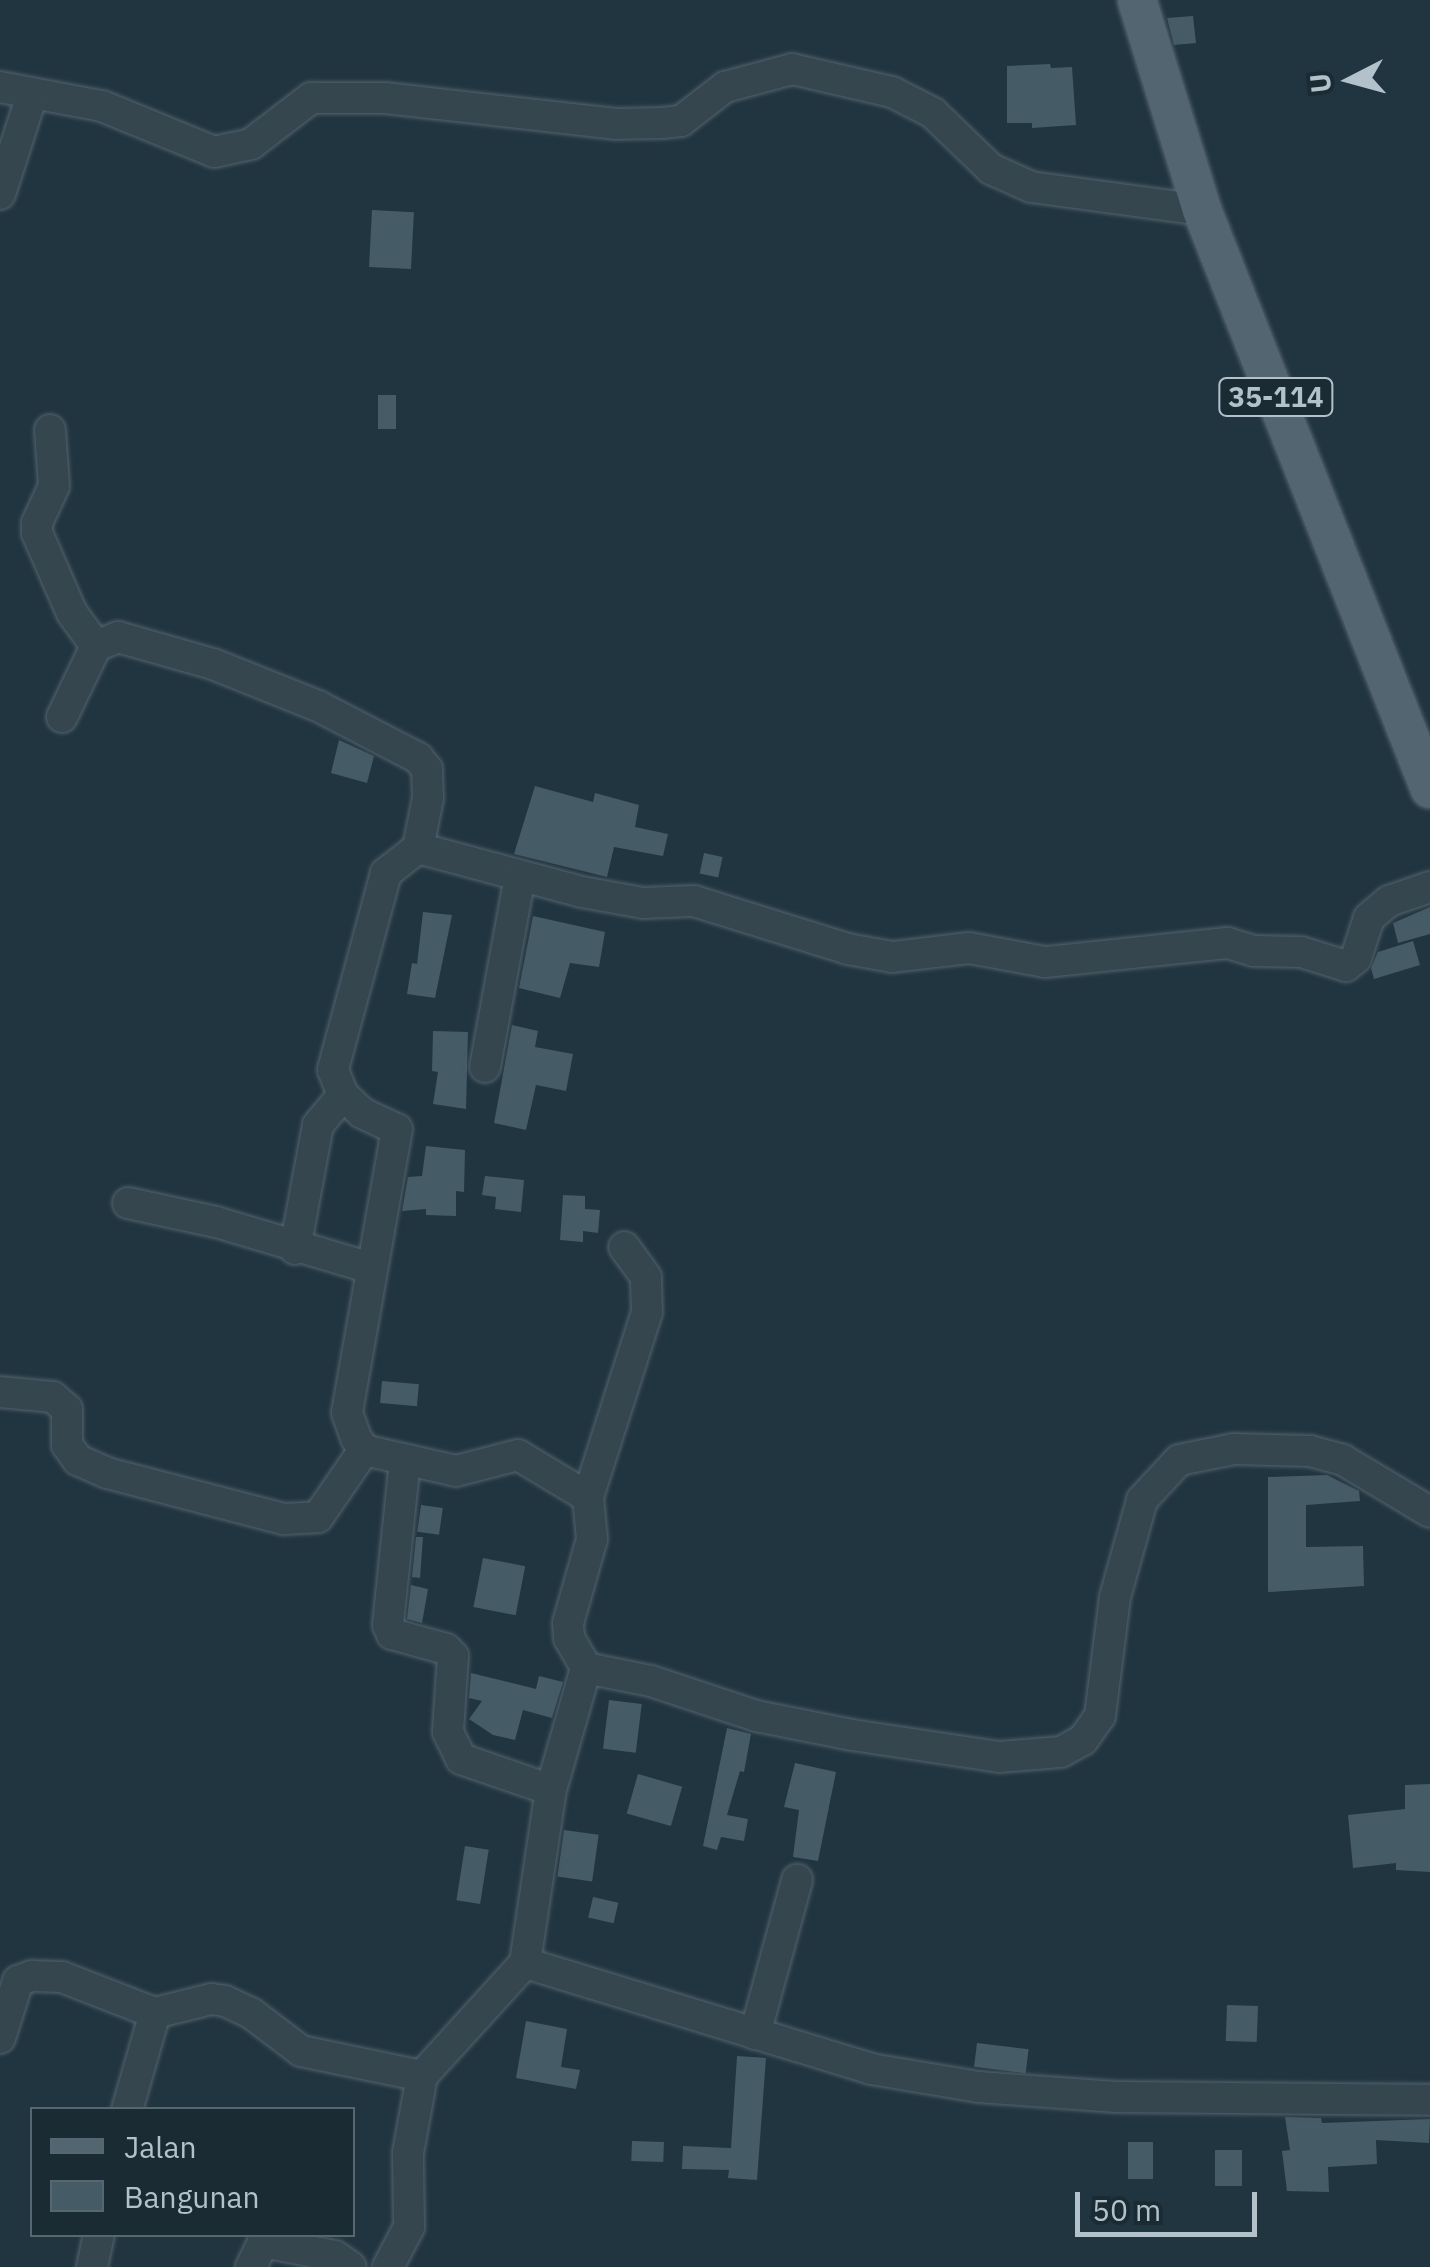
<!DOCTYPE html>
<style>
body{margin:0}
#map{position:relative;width:1430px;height:2267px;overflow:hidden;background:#213540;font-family:"IBM Plex Sans",sans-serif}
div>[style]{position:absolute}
.building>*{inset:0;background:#455b66;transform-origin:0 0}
.roads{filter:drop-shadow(0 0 2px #54646d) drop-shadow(0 0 2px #54646d)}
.minor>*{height:30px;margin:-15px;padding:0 15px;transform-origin:15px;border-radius:15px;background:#36464f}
.major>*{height:38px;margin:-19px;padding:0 19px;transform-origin:19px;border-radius:19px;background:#536570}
span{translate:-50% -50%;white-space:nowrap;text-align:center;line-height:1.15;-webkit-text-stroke:8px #1b2b34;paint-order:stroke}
.shield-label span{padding:2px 8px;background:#1b2b34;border:2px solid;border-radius:8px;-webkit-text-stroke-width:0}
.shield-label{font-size:28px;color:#b2c1ca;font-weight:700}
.legend{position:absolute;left:30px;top:2107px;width:325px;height:130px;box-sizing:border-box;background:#1b2b34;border:2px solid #576770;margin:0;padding:12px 18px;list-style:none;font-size:30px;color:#b2c1ca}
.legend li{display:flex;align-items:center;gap:20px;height:50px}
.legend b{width:50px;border:2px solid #576770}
.north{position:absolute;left:1300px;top:30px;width:100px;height:100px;-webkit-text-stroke:8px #1b2b34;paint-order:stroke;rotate:264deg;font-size:28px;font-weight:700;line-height:40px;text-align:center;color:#b2c1ca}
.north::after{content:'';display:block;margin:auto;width:35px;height:45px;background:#b2c1ca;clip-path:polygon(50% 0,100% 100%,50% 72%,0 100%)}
.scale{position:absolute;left:1075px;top:2192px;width:182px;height:45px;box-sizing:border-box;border:5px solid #b2c1ca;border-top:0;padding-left:12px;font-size:30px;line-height:35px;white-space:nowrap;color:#b2c1ca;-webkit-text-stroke:8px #1b2b34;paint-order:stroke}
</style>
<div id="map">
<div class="building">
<div style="clip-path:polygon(1193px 16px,1196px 43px,1174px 45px,1167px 18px)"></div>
<div style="clip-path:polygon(1050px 64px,1051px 68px,1072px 67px,1076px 125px,1032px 128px,1032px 123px,1007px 123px,1007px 66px)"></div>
<div style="left:372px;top:210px;width:42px;height:57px;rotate:3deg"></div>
<div style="left:378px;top:395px;width:18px;height:34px"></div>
<div style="clip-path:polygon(339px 740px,374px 756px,367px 783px,331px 773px)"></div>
<div style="clip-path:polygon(535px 786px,593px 802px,595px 793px,639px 805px,635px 827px,668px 834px,663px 856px,614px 847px,607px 877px,514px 854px)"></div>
<div style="left:704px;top:853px;width:19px;height:21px;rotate:12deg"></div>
<div style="clip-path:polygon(1430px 907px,1430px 934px,1398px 943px,1393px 923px)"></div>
<div style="clip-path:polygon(423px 912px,452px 915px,435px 998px,407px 994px,412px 963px,417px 964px)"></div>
<div style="clip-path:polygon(533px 916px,605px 932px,599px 967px,570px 963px,560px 998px,519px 988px)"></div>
<div style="clip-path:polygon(1413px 941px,1420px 965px,1374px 979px,1371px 968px,1378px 952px)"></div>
<div style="clip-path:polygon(512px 1025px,538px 1031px,535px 1047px,573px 1054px,566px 1091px,536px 1085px,526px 1130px,494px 1123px)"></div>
<div style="clip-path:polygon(433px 1031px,468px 1032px,466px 1109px,433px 1104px,438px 1072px,432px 1071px)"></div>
<div style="clip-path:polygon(426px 1146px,465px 1150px,464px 1192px,456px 1191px,456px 1216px,426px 1215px,426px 1209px,402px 1211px,408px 1177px,422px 1176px)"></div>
<div style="clip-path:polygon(485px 1176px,524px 1180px,521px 1212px,495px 1209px,496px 1197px,482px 1195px)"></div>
<div style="clip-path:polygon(563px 1195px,585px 1196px,585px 1209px,600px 1210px,598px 1233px,583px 1231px,583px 1242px,560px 1240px)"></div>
<div style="left:382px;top:1381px;width:37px;height:22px;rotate:5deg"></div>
<div style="clip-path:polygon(1327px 1475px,1359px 1491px,1360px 1501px,1306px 1505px,1306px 1547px,1363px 1546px,1364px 1586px,1268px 1592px,1268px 1477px)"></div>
<div style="left:421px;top:1505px;width:22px;height:27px;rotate:8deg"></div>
<div style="clip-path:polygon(416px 1537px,423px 1537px,420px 1578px,412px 1577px)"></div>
<div style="left:483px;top:1558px;width:43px;height:50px;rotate:11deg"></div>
<div style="clip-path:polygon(411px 1585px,428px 1589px,422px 1623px,407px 1619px)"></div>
<div style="clip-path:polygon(471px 1673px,536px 1689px,539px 1676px,563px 1682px,552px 1718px,523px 1710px,515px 1740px,493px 1735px,469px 1719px,482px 1701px,469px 1698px)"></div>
<div style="left:609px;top:1700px;width:33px;height:49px;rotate:7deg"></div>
<div style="clip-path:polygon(727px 1728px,751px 1734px,744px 1772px,740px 1771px,727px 1815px,748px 1819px,744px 1841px,721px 1837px,717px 1850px,703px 1846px)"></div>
<div style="clip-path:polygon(795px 1763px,836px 1772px,818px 1861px,793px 1857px,799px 1810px,784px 1807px)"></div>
<div style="left:638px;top:1774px;width:46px;height:41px;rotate:16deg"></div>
<div style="clip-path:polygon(1430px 1784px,1430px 1872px,1396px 1870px,1396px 1863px,1353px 1868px,1348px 1815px,1405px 1809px,1405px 1785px)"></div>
<div style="left:564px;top:1830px;width:35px;height:47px;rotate:8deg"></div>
<div style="left:465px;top:1846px;width:24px;height:55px;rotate:9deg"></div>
<div style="left:593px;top:1897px;width:26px;height:21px;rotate:13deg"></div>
<div style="left:1227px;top:2005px;width:31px;height:36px;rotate:2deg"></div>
<div style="clip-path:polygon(526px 2021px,567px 2029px,561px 2067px,580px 2070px,576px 2089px,516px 2078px)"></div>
<div style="left:977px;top:2043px;width:52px;height:24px;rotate:7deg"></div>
<div style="clip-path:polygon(737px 2056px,766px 2058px,757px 2180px,728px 2178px,729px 2170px,682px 2169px,683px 2146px,731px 2148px)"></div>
<div style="clip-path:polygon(1285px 2117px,1321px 2118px,1322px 2123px,1430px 2119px,1429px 2143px,1376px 2140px,1377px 2164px,1328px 2167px,1329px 2192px,1287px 2191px,1282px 2151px,1290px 2150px)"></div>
<div style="left:632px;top:2141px;width:32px;height:20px;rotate:2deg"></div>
<div style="left:1128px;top:2142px;width:25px;height:37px"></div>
<div style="left:1215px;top:2150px;width:27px;height:36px"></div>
</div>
<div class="roads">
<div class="minor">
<div style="left:0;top:87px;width:104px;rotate:10.6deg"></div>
<div style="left:102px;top:106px;width:121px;rotate:22.3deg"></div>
<div style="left:214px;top:152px;width:38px;rotate:-12deg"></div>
<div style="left:251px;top:144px;width:76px;rotate:-37.5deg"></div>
<div style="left:311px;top:98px;width:74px"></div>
<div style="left:385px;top:98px;width:231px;rotate:6.4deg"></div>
<div style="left:615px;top:124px;width:47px;rotate:-1.2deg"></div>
<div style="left:662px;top:123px;width:19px;rotate:-6deg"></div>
<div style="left:681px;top:121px;width:56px;rotate:-37.7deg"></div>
<div style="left:725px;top:87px;width:69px;rotate:-15deg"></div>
<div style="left:792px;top:69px;width:103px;rotate:13deg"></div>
<div style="left:892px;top:92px;width:46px;rotate:27.1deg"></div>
<div style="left:933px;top:113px;width:81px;rotate:44deg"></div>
<div style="left:991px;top:169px;width:44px;rotate:24.2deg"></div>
<div style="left:1031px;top:187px;width:173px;rotate:7.7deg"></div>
<div style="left:0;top:194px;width:104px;rotate:-72.1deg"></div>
<div style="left:50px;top:430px;width:56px;rotate:85.9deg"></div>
<div style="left:54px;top:486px;width:41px;rotate:114.7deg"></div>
<div style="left:37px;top:523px;width:10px;rotate:90deg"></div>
<div style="left:37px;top:533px;width:87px;rotate:66.4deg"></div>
<div style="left:72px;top:613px;width:41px;rotate:54deg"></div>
<div style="left:62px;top:717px;width:79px;rotate:-64.4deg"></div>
<div style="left:96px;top:646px;width:24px;rotate:-22deg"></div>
<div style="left:118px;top:637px;width:99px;rotate:15.9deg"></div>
<div style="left:213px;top:664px;width:113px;rotate:21.8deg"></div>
<div style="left:318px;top:706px;width:113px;rotate:27.5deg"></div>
<div style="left:418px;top:758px;width:14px;rotate:51deg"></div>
<div style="left:427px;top:769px;width:29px;rotate:88deg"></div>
<div style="left:428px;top:798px;width:51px;rotate:101.3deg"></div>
<div style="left:1430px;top:887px;width:43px;rotate:161.1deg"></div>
<div style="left:1389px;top:901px;width:26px;rotate:140deg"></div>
<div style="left:1369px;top:918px;width:42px;rotate:108deg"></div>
<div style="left:1356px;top:958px;width:13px;rotate:141deg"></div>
<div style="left:1346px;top:966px;width:47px;rotate:-162.7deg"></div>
<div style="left:1301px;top:952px;width:47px;rotate:-178.8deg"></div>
<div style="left:1254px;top:951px;width:28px;rotate:-163deg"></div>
<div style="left:1227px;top:943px;width:183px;rotate:174deg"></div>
<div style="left:1045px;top:962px;width:77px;rotate:-169.6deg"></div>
<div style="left:969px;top:948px;width:78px;rotate:173.3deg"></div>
<div style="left:892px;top:957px;width:45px;rotate:-169.7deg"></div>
<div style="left:848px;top:949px;width:161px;rotate:-162.7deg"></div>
<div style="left:694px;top:901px;width:51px;rotate:177.8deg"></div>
<div style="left:643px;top:903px;width:62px;rotate:-169.8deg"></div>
<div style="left:582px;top:892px;width:170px;rotate:-165deg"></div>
<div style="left:418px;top:848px;width:41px;rotate:142deg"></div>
<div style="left:386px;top:873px;width:204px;rotate:105.1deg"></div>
<div style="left:333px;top:1070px;width:27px;rotate:68deg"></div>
<div style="left:343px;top:1095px;width:26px;rotate:43deg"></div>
<div style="left:362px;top:1113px;width:38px;rotate:25deg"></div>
<div style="left:397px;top:1129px;width:288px;rotate:100deg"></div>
<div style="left:347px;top:1413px;width:27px;rotate:70deg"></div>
<div style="left:356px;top:1438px;width:14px;rotate:56deg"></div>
<div style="left:364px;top:1450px;width:94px;rotate:12.9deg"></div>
<div style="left:456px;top:1471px;width:64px;rotate:-14.5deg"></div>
<div style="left:518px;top:1455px;width:82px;rotate:31deg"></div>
<div style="left:588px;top:1497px;width:42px;rotate:84.6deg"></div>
<div style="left:592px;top:1539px;width:87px;rotate:105.9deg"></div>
<div style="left:568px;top:1623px;width:15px;rotate:86deg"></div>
<div style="left:569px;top:1638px;width:34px;rotate:60deg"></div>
<div style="left:586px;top:1668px;width:66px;rotate:11.3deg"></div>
<div style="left:651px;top:1681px;width:111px;rotate:18.4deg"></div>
<div style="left:756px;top:1716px;width:98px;rotate:11.2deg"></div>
<div style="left:852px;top:1735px;width:149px;rotate:8.5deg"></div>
<div style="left:999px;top:1757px;width:62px;rotate:-4.6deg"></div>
<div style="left:1061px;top:1752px;width:25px;rotate:-29deg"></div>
<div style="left:1083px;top:1740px;width:29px;rotate:-55deg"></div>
<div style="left:1100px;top:1716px;width:120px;rotate:-82.8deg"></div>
<div style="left:1115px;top:1597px;width:101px;rotate:-74.4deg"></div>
<div style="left:1142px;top:1500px;width:54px;rotate:-47.2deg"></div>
<div style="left:1179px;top:1460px;width:56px;rotate:-11.3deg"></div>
<div style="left:1234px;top:1449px;width:76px;rotate:1.5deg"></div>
<div style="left:1310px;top:1451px;width:34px;rotate:15deg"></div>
<div style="left:1343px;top:1460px;width:101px;rotate:30.9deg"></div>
<div style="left:485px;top:1067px;width:193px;rotate:-79.6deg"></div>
<div style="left:128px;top:1203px;width:90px;rotate:12.2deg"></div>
<div style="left:216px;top:1222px;width:161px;rotate:16.6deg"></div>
<div style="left:295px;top:1249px;width:126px;rotate:-79.5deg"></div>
<div style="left:318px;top:1125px;width:39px;rotate:-50deg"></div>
<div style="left:0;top:1392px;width:53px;rotate:5.4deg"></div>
<div style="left:53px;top:1397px;width:18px;rotate:41deg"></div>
<div style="left:67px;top:1409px;width:36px;rotate:90deg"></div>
<div style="left:67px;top:1445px;width:19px;rotate:54deg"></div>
<div style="left:78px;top:1460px;width:32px;rotate:24deg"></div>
<div style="left:107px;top:1473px;width:183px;rotate:14.6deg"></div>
<div style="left:284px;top:1519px;width:34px;rotate:-3deg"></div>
<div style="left:318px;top:1517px;width:81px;rotate:-55.5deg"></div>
<div style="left:405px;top:1460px;width:166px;rotate:95.9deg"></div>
<div style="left:388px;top:1625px;width:10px;rotate:66deg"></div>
<div style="left:392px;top:1634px;width:56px;rotate:15.5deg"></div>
<div style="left:446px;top:1649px;width:10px;rotate:45deg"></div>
<div style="left:453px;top:1656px;width:76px;rotate:93.8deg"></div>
<div style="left:448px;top:1732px;width:30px;rotate:64deg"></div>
<div style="left:461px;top:1759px;width:95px;rotate:19deg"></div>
<div style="left:588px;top:1497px;width:194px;rotate:-72.3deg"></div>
<div style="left:647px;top:1312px;width:35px;rotate:-92deg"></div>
<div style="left:646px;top:1277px;width:37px;rotate:-126deg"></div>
<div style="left:525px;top:1963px;width:175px;rotate:-81.5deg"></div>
<div style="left:551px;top:1790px;width:127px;rotate:-74deg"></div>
<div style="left:755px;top:2034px;width:160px;rotate:-74.7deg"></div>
<div style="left:0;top:2038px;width:60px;rotate:-72.5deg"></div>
<div style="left:18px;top:1981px;width:15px;rotate:-20deg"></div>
<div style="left:32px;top:1976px;width:30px;rotate:2deg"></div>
<div style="left:62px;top:1977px;width:100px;rotate:21.2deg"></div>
<div style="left:127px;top:2110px;width:101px;rotate:-73.9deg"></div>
<div style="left:155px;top:2013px;width:58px;rotate:-14deg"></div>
<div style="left:211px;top:1999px;width:14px;rotate:8deg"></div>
<div style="left:225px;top:2001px;width:29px;rotate:25deg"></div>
<div style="left:251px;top:2013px;width:63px;rotate:37.2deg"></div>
<div style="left:301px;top:2051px;width:124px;rotate:11.7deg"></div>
<div style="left:422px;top:2076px;width:153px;rotate:-47.7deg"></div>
<div style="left:525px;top:1963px;width:362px;rotate:17deg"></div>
<div style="left:871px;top:2069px;width:109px;rotate:9.5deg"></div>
<div style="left:978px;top:2087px;width:139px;rotate:4.1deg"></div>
<div style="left:1117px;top:2097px;width:313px;rotate:0.5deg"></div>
<div style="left:92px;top:2267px;width:34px;rotate:-78deg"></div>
<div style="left:251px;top:2267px;width:28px;rotate:-64deg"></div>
<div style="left:263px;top:2242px;width:73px;rotate:11deg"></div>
<div style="left:335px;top:2256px;width:19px;rotate:35deg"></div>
<div style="left:388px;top:2267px;width:45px;rotate:-62.3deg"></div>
<div style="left:409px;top:2227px;width:74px;rotate:-90.8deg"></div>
<div style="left:408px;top:2153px;width:78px;rotate:-79.7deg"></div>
</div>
<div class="major">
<div style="left:1137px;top:0;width:220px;rotate:72.8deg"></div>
<div style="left:1202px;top:210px;width:622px;rotate:68.51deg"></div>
</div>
</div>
<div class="shield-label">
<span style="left:1276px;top:397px">35-114</span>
</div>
<ul class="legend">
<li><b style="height:12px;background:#536570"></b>Jalan</li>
<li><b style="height:28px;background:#455b66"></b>Bangunan</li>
</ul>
<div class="north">U</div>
<div class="scale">50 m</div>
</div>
